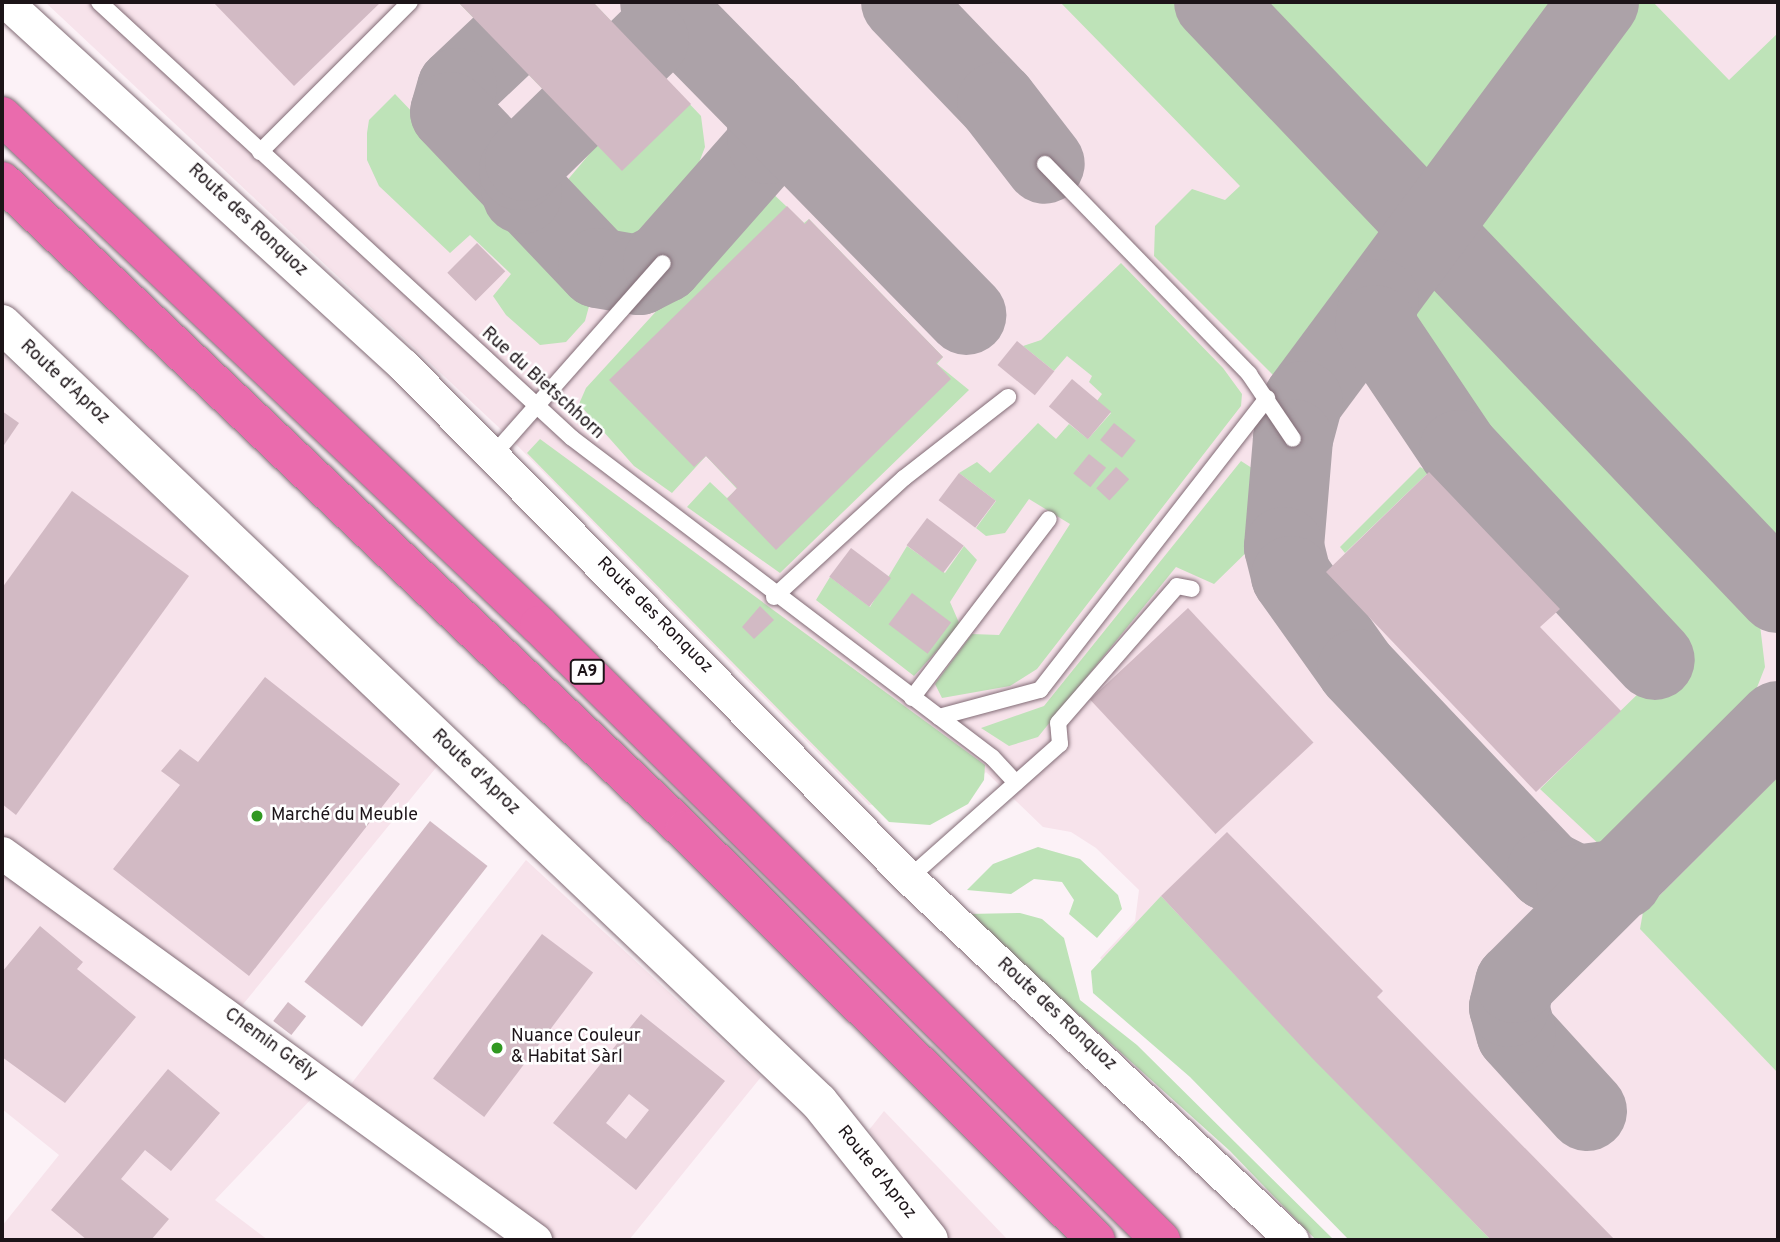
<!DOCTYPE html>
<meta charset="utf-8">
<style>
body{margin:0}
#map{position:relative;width:1780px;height:1242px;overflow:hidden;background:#fcf2f7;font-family:Overpass,sans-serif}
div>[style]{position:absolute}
.built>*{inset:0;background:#f7e3eb}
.green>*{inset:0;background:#bee3b8}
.taxiway>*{height:80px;margin:-40px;padding:0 40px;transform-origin:40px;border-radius:40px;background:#aca2a8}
.building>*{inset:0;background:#d2bac4;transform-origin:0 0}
.roads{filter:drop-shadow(0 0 2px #826c76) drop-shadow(0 0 2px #826c76)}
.service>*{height:16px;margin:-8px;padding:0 8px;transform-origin:8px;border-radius:8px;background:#fff}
.minor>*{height:33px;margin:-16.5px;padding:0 16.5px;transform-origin:16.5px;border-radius:16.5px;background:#fff}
.tertiary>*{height:38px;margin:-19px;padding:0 19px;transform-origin:19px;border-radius:19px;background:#fff}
.motorway>*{height:38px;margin:-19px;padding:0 19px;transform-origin:19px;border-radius:19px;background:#ea6bad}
.dots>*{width:19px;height:19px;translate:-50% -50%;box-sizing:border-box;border:4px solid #fff;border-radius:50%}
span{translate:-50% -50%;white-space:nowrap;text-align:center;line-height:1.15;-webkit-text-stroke:5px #fff;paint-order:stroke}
.shield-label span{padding:2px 5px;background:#fff;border:2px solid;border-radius:5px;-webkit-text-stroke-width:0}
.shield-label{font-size:16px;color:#1c1418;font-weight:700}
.street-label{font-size:18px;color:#1c1418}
.poi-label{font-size:18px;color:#1c1418}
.left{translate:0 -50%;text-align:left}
.frame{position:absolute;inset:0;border:4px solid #1c1418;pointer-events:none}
</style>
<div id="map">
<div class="built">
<div style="clip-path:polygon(45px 2px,1778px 2px,1778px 1240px,1374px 1240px,1100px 958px,1135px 921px,1139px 890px,1096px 848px,1071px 832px,1043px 827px,986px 772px,967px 794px,869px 805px,509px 437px)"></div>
<div style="clip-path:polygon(2px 354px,439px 764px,240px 1008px,351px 1084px,526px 860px,761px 1077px,629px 1240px,557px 1240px,359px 1095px,317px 1093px,215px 1200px,268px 1240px,2px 1240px,2px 1226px,59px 1155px,2px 1109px)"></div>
<div style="clip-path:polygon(884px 1111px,1008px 1240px,949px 1240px,869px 1130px)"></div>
</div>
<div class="green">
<div style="clip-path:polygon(458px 2px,593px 2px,701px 116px,705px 147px,687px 194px,643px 235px,620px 242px,592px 233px,567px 204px,565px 183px,597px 145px)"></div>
<div style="clip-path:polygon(1060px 2px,1187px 2px,1406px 233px,1286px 400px,1281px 383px,1154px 256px,1155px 226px,1192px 189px,1225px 200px,1240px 186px)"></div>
<div style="clip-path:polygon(1244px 2px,1586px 2px,1447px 189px,1433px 195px)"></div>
<div style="clip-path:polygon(1618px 2px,1653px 2px,1729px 80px,1778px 33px,1778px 555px,1454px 219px)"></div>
<div style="clip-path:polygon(395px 94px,591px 299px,585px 321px,566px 342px,540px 345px,506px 315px,493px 296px,511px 274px,470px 235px,450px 253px,379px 186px,367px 160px,367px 133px,369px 120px)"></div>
<div style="clip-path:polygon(768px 189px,804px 223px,809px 219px,943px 357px,937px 364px,969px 390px,780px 573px,687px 507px,710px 482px,727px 498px,737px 489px,706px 456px,672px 493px,634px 466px,579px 404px,586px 388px)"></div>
<div style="clip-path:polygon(1435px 261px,1725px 564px,1744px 585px,1760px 625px,1765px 667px,1749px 708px,1604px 849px,1540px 789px,1678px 655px,1457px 426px,1394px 334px,1388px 309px,1424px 263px)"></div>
<div style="clip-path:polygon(1121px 263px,1223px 368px,1242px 394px,1241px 406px,1037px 669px,1010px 686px,942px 698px,935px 684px,972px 634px,999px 635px,1070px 524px,1029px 499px,1005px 533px,986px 536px,976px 528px,996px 501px,959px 473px,977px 462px,990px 473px,1038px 423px,1056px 439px,1069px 424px,1088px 439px,1111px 413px,1097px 401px,1102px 394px,1089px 382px,1092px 376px,1067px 356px,1054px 371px,1023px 346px,1041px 340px)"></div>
<div style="clip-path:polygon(540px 439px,985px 765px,984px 780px,968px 804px,930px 825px,889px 822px,527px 453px)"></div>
<div style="clip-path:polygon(1241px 461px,1269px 479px,1268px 516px,1256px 543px,1214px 584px,1176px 567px,1038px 737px,1009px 746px,981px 728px,1044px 706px)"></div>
<div style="clip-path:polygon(1420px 467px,1429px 472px,1345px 553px,1340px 547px)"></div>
<div style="clip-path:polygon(907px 546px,945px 573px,964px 546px,977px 560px,950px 602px,960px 625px,914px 676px,816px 600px,830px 577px,870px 607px)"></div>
<div style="clip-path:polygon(1778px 777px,1778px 1073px,1640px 929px,1643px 912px)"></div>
<div style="clip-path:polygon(1038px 847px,1080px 859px,1118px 895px,1122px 909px,1097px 938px,1069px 914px,1074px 900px,1062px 882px,1034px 879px,1011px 894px,967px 890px,993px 864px)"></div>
<div style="clip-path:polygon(1161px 896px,1313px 1058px,1491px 1240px,1349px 1240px,1190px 1077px,1093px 993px,1091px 971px)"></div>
<div style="clip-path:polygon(1020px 913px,1042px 919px,1064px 938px,1080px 1000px,1137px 1045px,1334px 1240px,1316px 1240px,1230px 1151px,967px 914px)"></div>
</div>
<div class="taxiway">
<div style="left:548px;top:2px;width:125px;rotate:136.6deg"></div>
<div style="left:457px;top:88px;width:25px;rotate:106deg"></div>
<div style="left:450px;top:112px;width:215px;rotate:46.5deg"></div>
<div style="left:598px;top:268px;width:42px;rotate:9.7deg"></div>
<div style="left:639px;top:275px;width:27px;rotate:-27deg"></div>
<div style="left:663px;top:263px;width:159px;rotate:-48.6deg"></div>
<div style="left:768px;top:144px;width:34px;rotate:-93deg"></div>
<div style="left:660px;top:2px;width:438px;rotate:45.6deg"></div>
<div style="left:901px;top:2px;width:139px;rotate:46.2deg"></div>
<div style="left:997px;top:102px;width:78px;rotate:52.3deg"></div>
<div style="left:1214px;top:2px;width:817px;rotate:46.34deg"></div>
<div style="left:1599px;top:2px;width:497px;rotate:126.6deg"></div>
<div style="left:1303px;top:401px;width:39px;rotate:105deg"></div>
<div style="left:1293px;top:439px;width:108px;rotate:94.8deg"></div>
<div style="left:1284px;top:547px;width:30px;rotate:76deg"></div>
<div style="left:1291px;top:576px;width:114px;rotate:54.6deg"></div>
<div style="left:1357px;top:669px;width:277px;rotate:46.6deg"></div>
<div style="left:1547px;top:870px;width:33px;rotate:27deg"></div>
<div style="left:1576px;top:885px;width:47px;rotate:-7.3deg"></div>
<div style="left:522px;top:194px;width:24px;rotate:-97deg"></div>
<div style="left:519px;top:170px;width:11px;rotate:-56deg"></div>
<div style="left:525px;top:161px;width:173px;rotate:-44.3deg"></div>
<div style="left:1379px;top:299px;width:26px;rotate:99deg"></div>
<div style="left:1375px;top:325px;width:151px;rotate:56.1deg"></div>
<div style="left:1459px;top:450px;width:287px;rotate:47deg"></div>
<div style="left:1587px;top:1111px;width:105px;rotate:-132.3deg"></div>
<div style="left:1516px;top:1033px;width:27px;rotate:-105deg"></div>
<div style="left:1509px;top:1007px;width:25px;rotate:-76deg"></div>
<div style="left:1515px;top:983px;width:371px;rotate:-44.9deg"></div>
</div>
<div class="building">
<div style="clip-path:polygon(213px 2px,381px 2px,294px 86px)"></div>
<div style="clip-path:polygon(458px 2px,593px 2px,691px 104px,622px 171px)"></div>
<div style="clip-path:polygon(787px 206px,805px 224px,809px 219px,943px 357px,936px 363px,951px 379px,776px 550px,727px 499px,737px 488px,706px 456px,694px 467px,609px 380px)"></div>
<div style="left:477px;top:243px;width:40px;height:42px;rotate:45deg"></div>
<div style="left:1017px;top:341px;width:48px;height:31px;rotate:39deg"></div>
<div style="left:1072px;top:379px;width:51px;height:36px;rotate:40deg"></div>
<div style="clip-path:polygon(2px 411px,19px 423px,2px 448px)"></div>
<div style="left:1114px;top:423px;width:28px;height:22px;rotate:39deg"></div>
<div style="left:1089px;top:454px;width:22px;height:25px;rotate:39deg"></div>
<div style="left:1116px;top:467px;width:18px;height:29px;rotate:43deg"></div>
<div style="clip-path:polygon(1429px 472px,1560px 609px,1540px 627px,1621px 711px,1536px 792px,1326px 572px)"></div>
<div style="left:959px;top:473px;width:46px;height:34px;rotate:37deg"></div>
<div style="clip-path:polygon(72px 491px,189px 576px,16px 815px,2px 804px,2px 588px)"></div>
<div style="left:927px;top:518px;width:46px;height:34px;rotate:37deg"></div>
<div style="left:851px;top:548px;width:50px;height:36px;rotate:37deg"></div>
<div style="left:912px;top:593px;width:49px;height:39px;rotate:37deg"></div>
<div style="clip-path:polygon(760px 606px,774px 620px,754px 639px,742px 627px)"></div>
<div style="left:1188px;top:608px;width:184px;height:134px;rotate:47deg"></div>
<div style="clip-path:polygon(265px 677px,400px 784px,249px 976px,113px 869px,180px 785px,161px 771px,180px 749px,198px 762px)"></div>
<div style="left:430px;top:821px;width:73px;height:204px;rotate:38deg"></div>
<div style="clip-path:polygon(1227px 832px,1383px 991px,1377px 997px,1615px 1240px,1491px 1240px,1312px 1058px,1161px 896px)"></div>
<div style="clip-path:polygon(40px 926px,83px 962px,77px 969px,136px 1017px,65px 1103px,2px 1057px,2px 972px)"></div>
<div style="left:542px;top:934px;width:64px;height:181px;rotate:37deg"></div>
<div style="left:288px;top:1002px;width:23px;height:24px;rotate:38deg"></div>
<div style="clip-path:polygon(evenodd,641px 1014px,725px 1081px,636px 1190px,553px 1123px,641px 1014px,629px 1094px,649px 1110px,626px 1139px,606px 1123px,629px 1094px)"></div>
<div style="clip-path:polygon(168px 1069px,220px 1113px,171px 1171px,145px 1150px,121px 1179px,169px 1219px,151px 1240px,87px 1240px,51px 1210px)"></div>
</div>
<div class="roads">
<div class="service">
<div style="left:99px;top:2px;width:643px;rotate:42.67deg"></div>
<div style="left:572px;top:438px;width:527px;rotate:37.22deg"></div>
<div style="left:992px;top:757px;width:35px;rotate:47deg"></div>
<div style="left:260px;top:152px;width:212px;rotate:-45deg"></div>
<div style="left:1045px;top:164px;width:293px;rotate:45.8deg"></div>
<div style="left:1249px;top:374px;width:78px;rotate:55.9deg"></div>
<div style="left:493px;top:455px;width:256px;rotate:-48.5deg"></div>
<div style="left:774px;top:597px;width:176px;rotate:-42.5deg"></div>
<div style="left:904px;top:478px;width:132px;rotate:-37.9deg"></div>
<div style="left:912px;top:698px;width:225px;rotate:-52.6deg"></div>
<div style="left:939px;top:717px;width:105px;rotate:-15deg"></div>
<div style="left:1040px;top:690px;width:370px;rotate:-52.1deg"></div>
<div style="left:909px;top:878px;width:202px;rotate:-41.6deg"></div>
<div style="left:1060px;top:744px;width:21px;rotate:-95deg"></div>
<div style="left:1058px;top:723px;width:181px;rotate:-49deg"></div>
<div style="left:1177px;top:586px;width:15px;rotate:11deg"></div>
</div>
<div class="minor">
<div style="left:6px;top:2px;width:538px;rotate:42.44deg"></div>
<div style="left:403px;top:365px;width:721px;rotate:45.39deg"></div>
<div style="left:909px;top:878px;width:527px;rotate:43.39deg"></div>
<div style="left:2px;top:853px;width:659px;rotate:35.98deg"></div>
</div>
<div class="tertiary">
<div style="left:2px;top:324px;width:1128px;rotate:43.6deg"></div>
<div style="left:819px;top:1102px;width:176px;rotate:51.4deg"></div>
</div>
<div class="motorway">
<div style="left:2px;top:116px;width:740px;rotate:43.47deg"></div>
<div style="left:539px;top:625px;width:875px;rotate:44.68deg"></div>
<div style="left:2px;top:181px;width:941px;rotate:43.58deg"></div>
<div style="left:684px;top:830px;width:581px;rotate:44.86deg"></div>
</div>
</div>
<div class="dots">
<div style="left:257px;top:816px;background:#309821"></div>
<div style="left:497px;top:1048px;background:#309821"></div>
</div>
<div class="shield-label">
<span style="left:587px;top:672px">A9</span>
</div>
<div class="street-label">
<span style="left:247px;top:221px;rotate:43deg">Route des Ronquoz</span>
<span style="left:64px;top:383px;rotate:43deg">Route d'Aproz</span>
<span style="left:542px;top:384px;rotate:42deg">Rue du Bietschhorn</span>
<span style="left:654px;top:616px;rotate:45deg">Route des Ronquoz</span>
<span style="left:475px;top:773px;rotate:44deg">Route d'Aproz</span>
<span style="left:1056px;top:1015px;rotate:43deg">Route des Ronquoz</span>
<span style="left:270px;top:1045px;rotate:36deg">Chemin Grély</span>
<span style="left:876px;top:1173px;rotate:51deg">Route d'Aproz</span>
</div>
<div class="poi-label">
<span class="left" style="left:271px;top:816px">Marché du Meuble</span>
<span class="left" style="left:511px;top:1048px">Nuance Couleur<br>&amp; Habitat Sàrl</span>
</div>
<div class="frame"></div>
</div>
